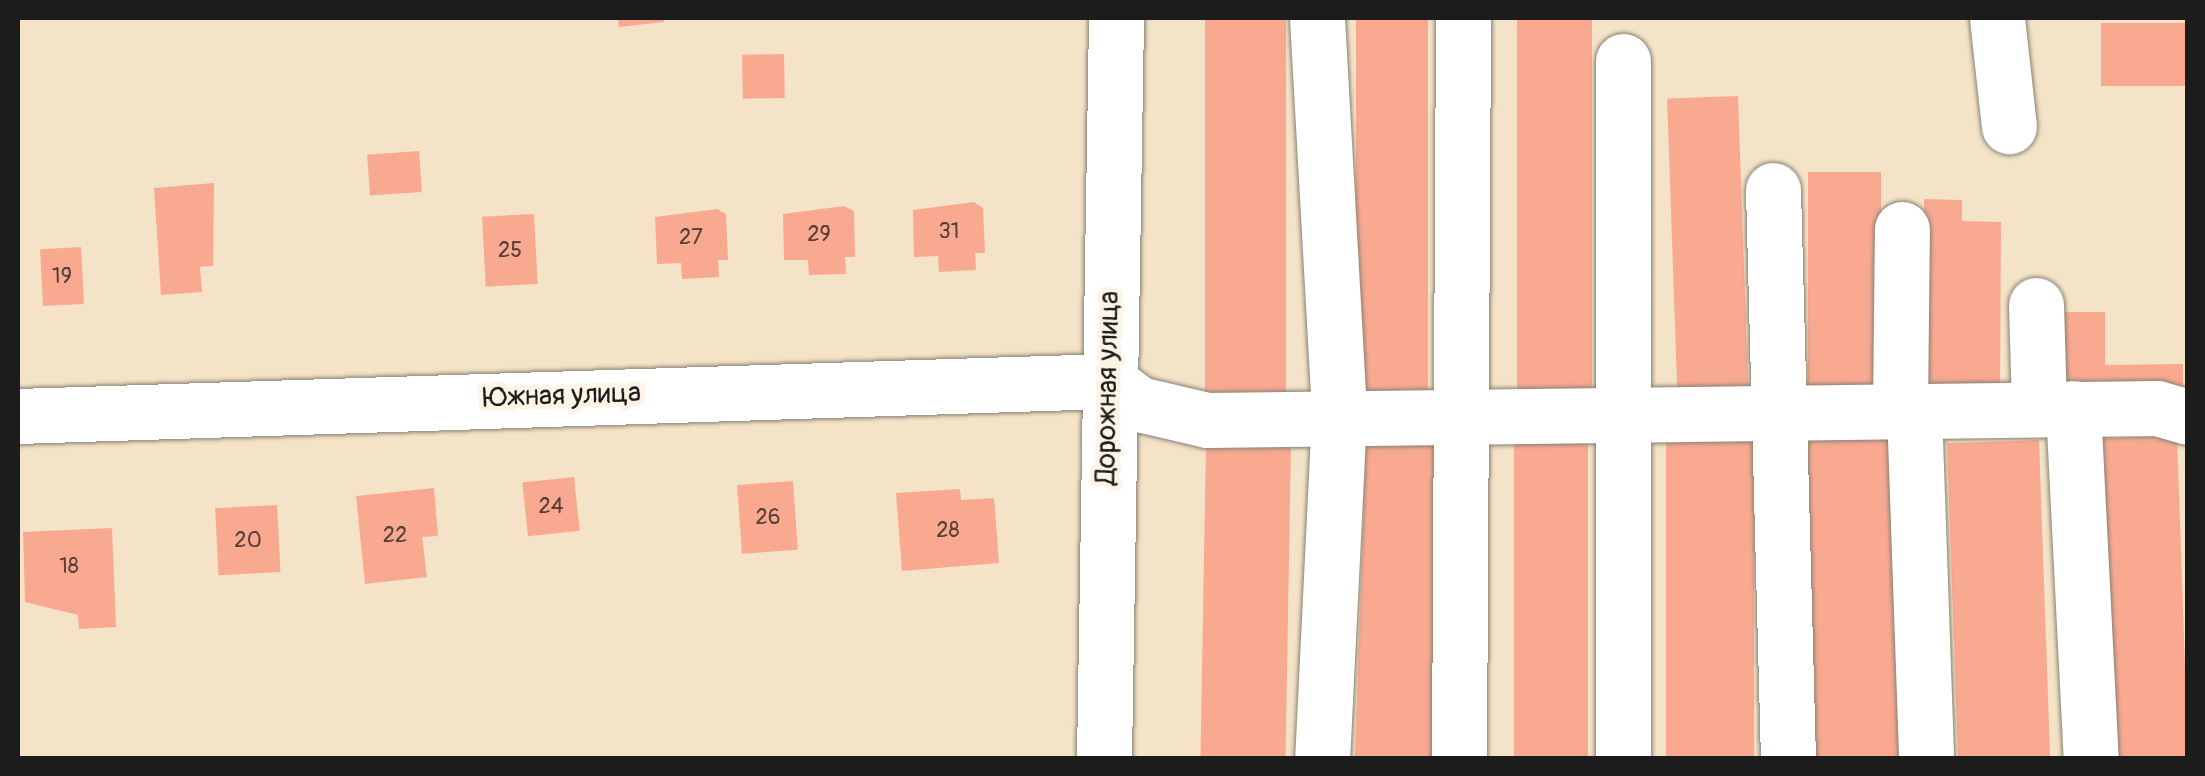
<!DOCTYPE html>
<meta charset="utf-8">
<style>
body{margin:0}
#map{position:relative;width:2205px;height:776px;overflow:hidden;background:#f4e3c7;font-family:Pangolin,sans-serif}
div>[style]{position:absolute}
.building>*{inset:0;background:#faa991;transform-origin:0 0}
.roads{filter:drop-shadow(0 0 2px #888072) drop-shadow(0 0 2px #888072)}
.minor>*{height:55px;margin:-27.5px;padding:0 27.5px;transform-origin:27.5px;border-radius:27.5px;background:#fff}
span{translate:-50% -50%;white-space:nowrap;text-align:center;line-height:1.15;-webkit-text-stroke:10px #fcf5e5;paint-order:stroke}
.number-label{font-size:22px;color:#543f39}
.number-label span{-webkit-text-stroke-width:0}
.street-label{font-size:28px;color:#1c1c1c}
.frame{position:absolute;inset:0;border:20px solid #1c1c1c;pointer-events:none}
</style>
<div id="map">
<div class="building">
<div style="clip-path:polygon(618px 18px,663px 18px,664px 22px,619px 27px)"></div>
<div style="left:1205px;top:18px;width:81px;height:389px"></div>
<div style="left:1356px;top:18px;width:72px;height:385px"></div>
<div style="left:1517px;top:18px;width:75px;height:384px"></div>
<div style="left:2188px;top:23px;width:63px;height:87px;rotate:90deg"></div>
<div style="left:784px;top:54px;width:44px;height:42px;rotate:89deg"></div>
<div style="left:1738px;top:96px;width:302px;height:71px;rotate:88deg"></div>
<div style="left:419px;top:151px;width:41px;height:52px;rotate:86deg"></div>
<div style="left:1808px;top:172px;width:73px;height:226px"></div>
<div style="clip-path:polygon(214px 183px,213px 266px,200px 267px,202px 292px,161px 295px,154px 188px)"></div>
<div style="clip-path:polygon(1924px 199px,1962px 200px,1962px 221px,2001px 222px,2000px 397px,1923px 397px)"></div>
<div style="clip-path:polygon(974px 202px,983px 208px,985px 253px,975px 253px,976px 270px,939px 272px,938px 256px,914px 257px,913px 210px)"></div>
<div style="clip-path:polygon(844px 206px,854px 211px,855px 257px,845px 257px,846px 274px,809px 275px,808px 260px,784px 260px,783px 214px)"></div>
<div style="clip-path:polygon(717px 209px,726px 214px,728px 260px,718px 260px,719px 277px,682px 279px,681px 263px,657px 264px,655px 217px)"></div>
<div style="left:534px;top:214px;width:70px;height:52px;rotate:87deg"></div>
<div style="left:81px;top:247px;width:57px;height:41px;rotate:87deg"></div>
<div style="clip-path:polygon(2063px 312px,2105px 312px,2105px 365px,2183px 364px,2183px 401px,2064px 402px)"></div>
<div style="left:1754px;top:430px;width:328px;height:88px;rotate:90deg"></div>
<div style="left:1888px;top:435px;width:323px;height:83px;rotate:88deg"></div>
<div style="left:2177px;top:436px;width:322px;height:75px;rotate:88deg"></div>
<div style="left:1514px;top:440px;width:74px;height:318px"></div>
<div style="left:2039px;top:440px;width:318px;height:92px;rotate:88deg"></div>
<div style="left:1206px;top:442px;width:85px;height:316px;rotate:1deg"></div>
<div style="left:1366px;top:442px;width:86px;height:316px;rotate:2deg"></div>
<div style="left:574px;top:477px;width:54px;height:52px;rotate:84deg"></div>
<div style="left:793px;top:481px;width:69px;height:56px;rotate:86deg"></div>
<div style="clip-path:polygon(434px 488px,438px 536px,422px 537px,427px 577px,365px 584px,356px 496px)"></div>
<div style="clip-path:polygon(960px 489px,961px 500px,994px 498px,999px 563px,902px 571px,896px 493px)"></div>
<div style="left:277px;top:505px;width:67px;height:62px;rotate:87deg"></div>
<div style="clip-path:polygon(112px 528px,116px 627px,79px 629px,78px 615px,25px 602px,23px 532px)"></div>
</div>
<div class="roads">
<div class="minor">
<div style="left:1317px;top:18px;width:397px;rotate:86.8deg"></div>
<div style="left:1339px;top:414px;width:344px;rotate:92.8deg"></div>
<div style="left:1997px;top:18px;width:109px;rotate:83.7deg"></div>
<div style="left:1773px;top:190px;width:568px;rotate:88.49deg"></div>
<div style="left:2036px;top:305px;width:104px;rotate:88.3deg"></div>
<div style="left:1108px;top:381px;width:39px;rotate:37deg"></div>
<div style="left:1139px;top:404px;width:70px;rotate:13.2deg"></div>
<div style="left:1207px;top:420px;width:950px;rotate:-0.72deg"></div>
<div style="left:2157px;top:408px;width:32px;rotate:16deg"></div>
<div style="left:2073px;top:408px;width:350px;rotate:87.1deg"></div>
<div style="left:1914px;top:410px;width:348px;rotate:88deg"></div>
<div style="left:1900px;top:411px;width:182px;rotate:-89.4deg"></div>
<div style="left:18px;top:416px;width:1091px;rotate:-1.84deg"></div>
<div style="left:1104px;top:758px;width:740px;rotate:-89.07deg"></div>
<div style="left:1459px;top:758px;width:740px;rotate:-89.69deg"></div>
<div style="left:1623px;top:758px;width:697px;rotate:-90deg"></div>
</div>
</div>
<div class="number-label">
<span style="left:949px;top:232px">31</span>
<span style="left:819px;top:235px">29</span>
<span style="left:691px;top:238px">27</span>
<span style="left:510px;top:251px">25</span>
<span style="left:62px;top:277px">19</span>
<span style="left:551px;top:507px">24</span>
<span style="left:768px;top:518px">26</span>
<span style="left:948px;top:531px">28</span>
<span style="left:395px;top:536px">22</span>
<span style="left:248px;top:541px">20</span>
<span style="left:69px;top:567px">18</span>
</div>
<div class="street-label">
<span style="left:1108px;top:388px;rotate:-89deg">Дорожная улица</span>
<span style="left:562px;top:396px;rotate:-2deg">Южная улица</span>
</div>
<div class="frame"></div>
</div>
